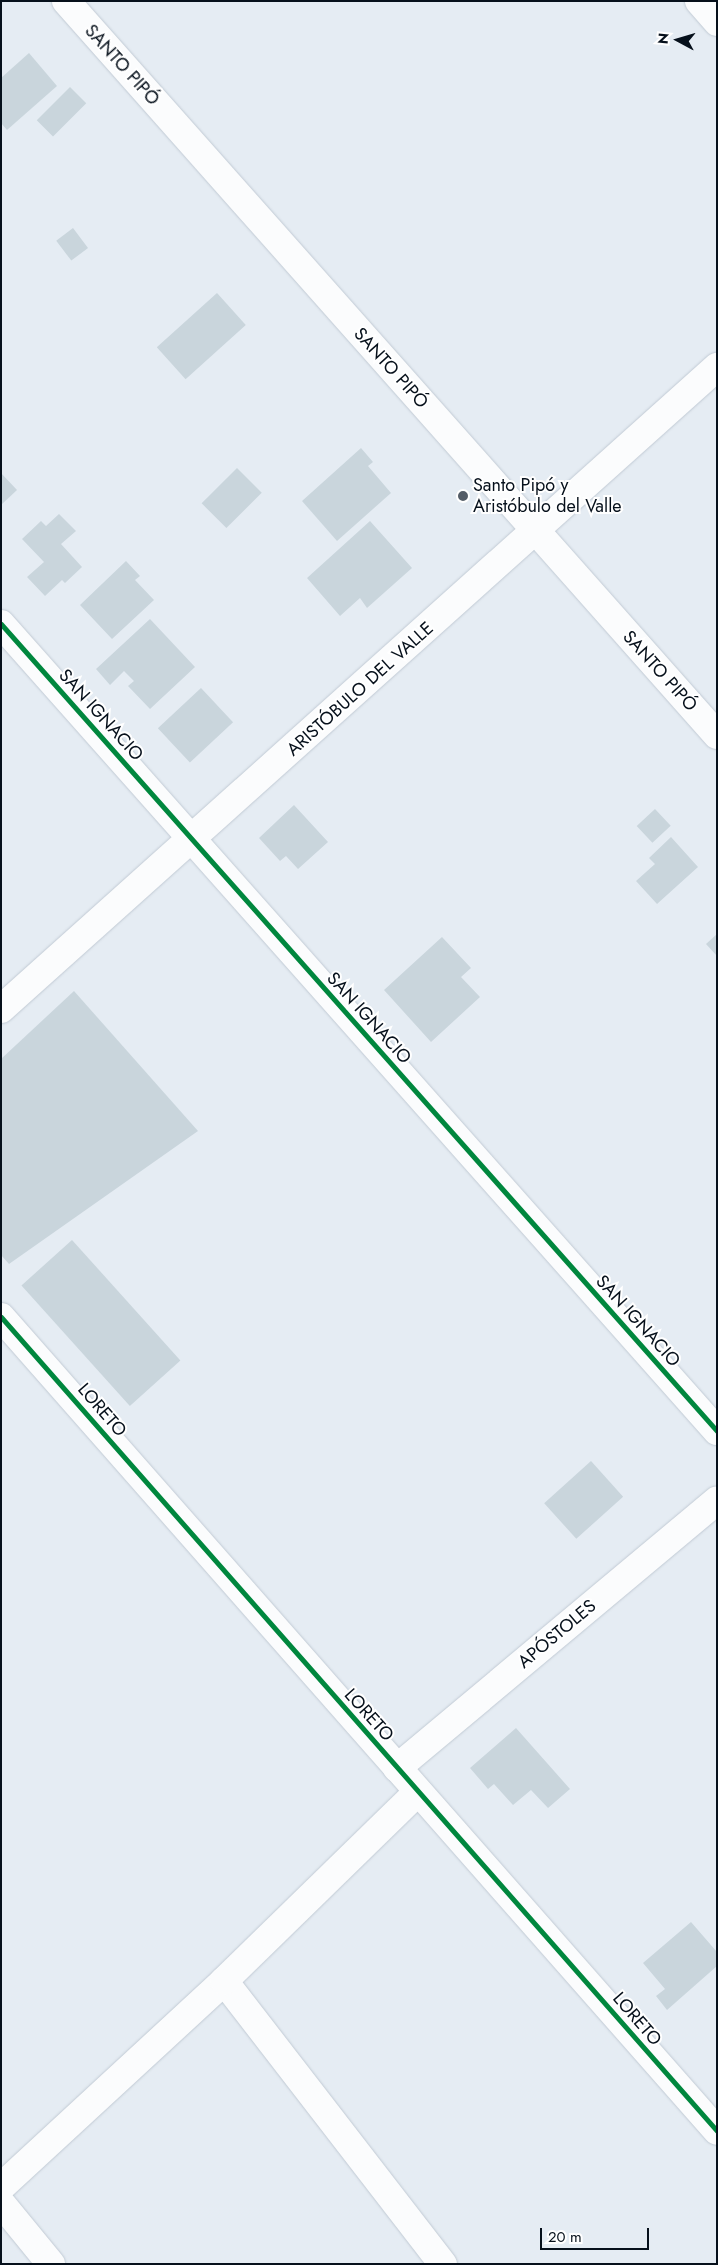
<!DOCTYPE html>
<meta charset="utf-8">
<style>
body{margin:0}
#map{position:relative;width:718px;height:2265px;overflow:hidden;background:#e5ecf3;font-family:Jost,sans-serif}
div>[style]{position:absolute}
.building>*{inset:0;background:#c9d5dc;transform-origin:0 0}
.roads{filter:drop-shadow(0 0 1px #c1cad4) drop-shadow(0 0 1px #c1cad4)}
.minor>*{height:28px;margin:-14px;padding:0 14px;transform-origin:14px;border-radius:14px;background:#fbfcfd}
.cycleway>*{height:5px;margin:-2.5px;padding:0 2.5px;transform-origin:2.5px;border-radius:2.5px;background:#00873e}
.dots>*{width:14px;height:14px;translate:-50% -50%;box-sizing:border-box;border:2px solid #fff;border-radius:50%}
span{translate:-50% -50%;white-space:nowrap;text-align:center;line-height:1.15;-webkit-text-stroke:4px #fff;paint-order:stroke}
.street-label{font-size:18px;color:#06101b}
.poi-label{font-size:18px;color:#06101b}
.left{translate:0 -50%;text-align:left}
.frame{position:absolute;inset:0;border:2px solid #06101b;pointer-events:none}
.north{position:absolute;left:653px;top:15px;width:50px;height:50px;-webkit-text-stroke:4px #fff;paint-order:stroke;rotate:276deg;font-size:14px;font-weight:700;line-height:20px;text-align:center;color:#06101b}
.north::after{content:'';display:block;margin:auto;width:18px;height:22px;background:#06101b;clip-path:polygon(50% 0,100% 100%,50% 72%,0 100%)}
.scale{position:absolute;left:540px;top:2228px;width:109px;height:22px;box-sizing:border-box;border:2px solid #06101b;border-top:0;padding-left:6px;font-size:15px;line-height:18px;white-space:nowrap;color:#06101b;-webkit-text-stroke:4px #fff;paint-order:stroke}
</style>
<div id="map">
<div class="building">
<div style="clip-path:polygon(29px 53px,57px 86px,7px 130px,1px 123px,1px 78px)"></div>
<div style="left:70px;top:87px;width:23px;height:47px;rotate:45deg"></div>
<div style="left:73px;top:228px;width:25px;height:21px;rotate:53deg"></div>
<div style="left:217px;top:293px;width:43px;height:81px;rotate:48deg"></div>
<div style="clip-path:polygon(361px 448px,373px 462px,368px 466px,391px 493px,337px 541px,302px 501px)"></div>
<div style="left:237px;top:468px;width:35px;height:50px;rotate:45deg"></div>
<div style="clip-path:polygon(1px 473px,17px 490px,1px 505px)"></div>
<div style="clip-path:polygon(59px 514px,76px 531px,61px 544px,82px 567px,65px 583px,62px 580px,45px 596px,27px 577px,44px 562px,22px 539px,41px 521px,46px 526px)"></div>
<div style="clip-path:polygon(370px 521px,412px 568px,367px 608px,360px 598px,340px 616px,307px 578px)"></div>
<div style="clip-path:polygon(126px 561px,140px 576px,135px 580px,154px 600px,112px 639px,80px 605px)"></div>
<div style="clip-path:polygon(150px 619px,195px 667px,150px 709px,128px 686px,134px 681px,124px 671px,110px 685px,96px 669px)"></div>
<div style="left:201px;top:688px;width:47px;height:59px;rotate:47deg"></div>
<div style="clip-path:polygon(294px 805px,328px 842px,298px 869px,286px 856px,280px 861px,259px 838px)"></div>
<div style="left:655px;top:809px;width:23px;height:25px;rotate:47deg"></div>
<div style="clip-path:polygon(671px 837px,698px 867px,657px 904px,636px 881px,655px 864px,649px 858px)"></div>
<div style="clip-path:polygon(717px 934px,717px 956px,706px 944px)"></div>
<div style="clip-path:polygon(442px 937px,471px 968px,461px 977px,480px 997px,431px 1042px,384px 990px)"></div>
<div style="clip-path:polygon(74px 991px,198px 1131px,9px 1264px,1px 1255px,1px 1059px)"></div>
<div style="left:72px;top:1240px;width:162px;height:68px;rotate:48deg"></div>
<div style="left:591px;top:1461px;width:48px;height:63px;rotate:48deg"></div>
<div style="clip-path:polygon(516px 1728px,570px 1789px,548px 1808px,531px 1790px,513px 1805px,494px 1784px,488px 1789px,470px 1768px)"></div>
<div style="clip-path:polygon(691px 1922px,717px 1952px,717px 1966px,667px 2010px,656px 1996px,665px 1989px,643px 1963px)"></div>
</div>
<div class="roads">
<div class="minor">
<div style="left:66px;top:1px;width:981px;rotate:48.43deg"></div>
<div style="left:699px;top:1px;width:28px;rotate:49deg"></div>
<div style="left:1px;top:624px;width:1079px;rotate:48.42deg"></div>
<div style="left:1px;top:1009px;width:962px;rotate:-41.88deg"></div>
<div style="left:1px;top:1317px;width:1084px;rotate:48.66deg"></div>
<div style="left:397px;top:1768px;width:417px;rotate:-39.9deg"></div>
<div style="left:224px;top:1981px;width:358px;rotate:52.3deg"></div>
<div style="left:1px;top:2187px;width:304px;rotate:-42.7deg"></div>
<div style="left:224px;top:1981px;width:271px;rotate:-44.3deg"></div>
<div style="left:1px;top:2203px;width:79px;rotate:50.7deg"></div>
</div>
</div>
<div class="cycleway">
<div style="left:1px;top:624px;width:1079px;rotate:48.42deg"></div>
<div style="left:1px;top:1317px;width:1084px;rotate:48.66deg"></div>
</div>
<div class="dots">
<div style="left:463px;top:496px;background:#545d67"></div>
</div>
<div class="street-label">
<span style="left:122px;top:65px;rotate:48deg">SANTO PIPÓ</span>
<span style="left:391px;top:368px;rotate:48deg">SANTO PIPÓ</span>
<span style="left:660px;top:671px;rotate:48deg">SANTO PIPÓ</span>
<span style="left:360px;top:689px;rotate:-42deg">ARISTÓBULO DEL VALLE</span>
<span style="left:101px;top:715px;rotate:48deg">SAN IGNACIO</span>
<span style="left:369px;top:1018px;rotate:48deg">SAN IGNACIO</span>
<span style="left:638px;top:1321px;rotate:48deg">SAN IGNACIO</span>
<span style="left:102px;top:1410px;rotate:49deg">LORETO</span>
<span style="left:557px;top:1634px;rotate:-40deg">APÓSTOLES</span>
<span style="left:369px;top:1715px;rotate:48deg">LORETO</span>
<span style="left:637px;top:2019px;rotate:49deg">LORETO</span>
</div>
<div class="poi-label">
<span class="left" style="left:473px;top:496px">Santo Pipó y<br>Aristóbulo del Valle</span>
</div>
<div class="frame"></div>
<div class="north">N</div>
<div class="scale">20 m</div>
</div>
